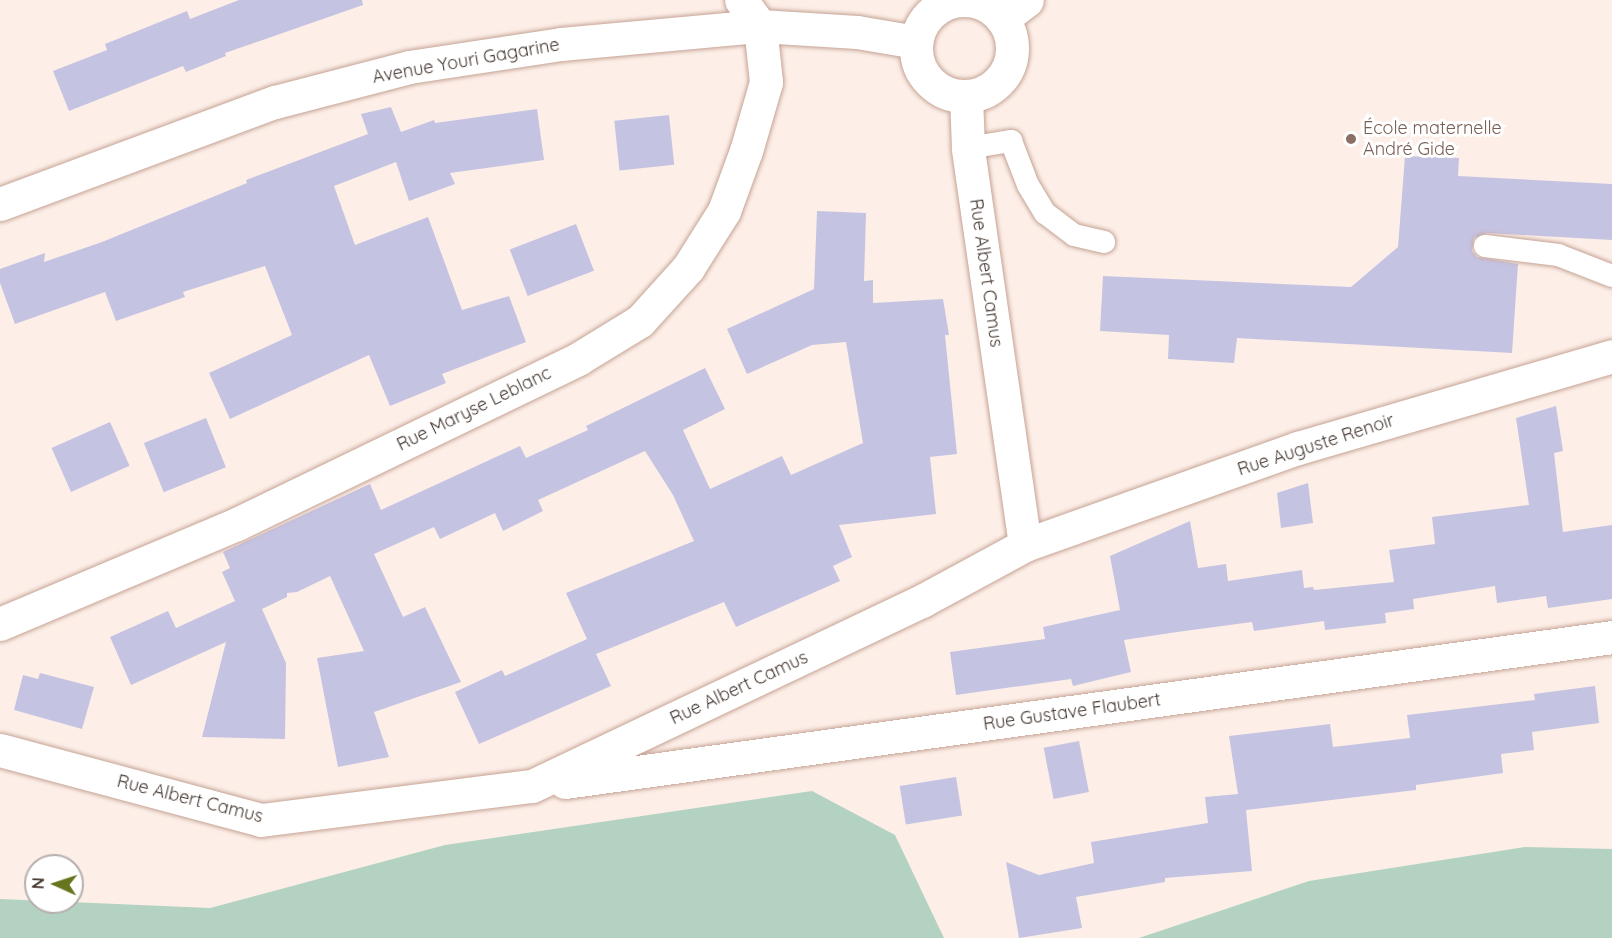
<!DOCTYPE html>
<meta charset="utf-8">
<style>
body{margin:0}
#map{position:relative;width:1612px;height:938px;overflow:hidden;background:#fdefe8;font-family:Quicksand,sans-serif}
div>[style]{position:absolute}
.green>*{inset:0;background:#b3d2c1}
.building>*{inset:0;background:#c5c3e2;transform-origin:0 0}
.roads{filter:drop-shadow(0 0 2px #c5a394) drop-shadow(0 0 2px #c5a394)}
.service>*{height:22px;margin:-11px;padding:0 11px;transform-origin:11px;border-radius:11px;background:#fff}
.minor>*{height:33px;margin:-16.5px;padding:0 16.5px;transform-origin:16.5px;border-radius:16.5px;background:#fff}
.tertiary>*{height:33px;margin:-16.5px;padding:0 16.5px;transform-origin:16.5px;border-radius:16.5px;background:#fff}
.tertiary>.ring{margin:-16.5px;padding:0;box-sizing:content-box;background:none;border:33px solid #fff;border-radius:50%}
.dots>*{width:16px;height:16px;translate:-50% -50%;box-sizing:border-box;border:3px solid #fff;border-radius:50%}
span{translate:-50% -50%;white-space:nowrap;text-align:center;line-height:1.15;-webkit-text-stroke:6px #fff;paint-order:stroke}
.street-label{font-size:18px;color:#463831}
.education-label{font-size:18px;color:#785e54}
.left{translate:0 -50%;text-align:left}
.north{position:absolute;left:24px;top:854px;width:60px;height:60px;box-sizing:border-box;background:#fff;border:2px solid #b5afad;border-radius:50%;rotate:273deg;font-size:16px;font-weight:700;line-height:24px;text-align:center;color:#463831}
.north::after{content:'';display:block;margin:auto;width:21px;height:27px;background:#68741e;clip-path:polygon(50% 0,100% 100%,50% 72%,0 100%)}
</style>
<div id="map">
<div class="green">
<div style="clip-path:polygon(812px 791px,895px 835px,944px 938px,0 938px,0 899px,210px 908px,445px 845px)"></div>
<div style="clip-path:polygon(1525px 847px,1612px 849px,1612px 938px,1139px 938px,1309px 881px)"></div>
</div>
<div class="building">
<div style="clip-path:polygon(239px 0,362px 0,363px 5px,225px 53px,226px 56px,186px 72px,183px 66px,69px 111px,53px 71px,107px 50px,105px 44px,187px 11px,190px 19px)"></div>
<div style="clip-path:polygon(391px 107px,401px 132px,434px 120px,435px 123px,537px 109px,544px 160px,450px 173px,455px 184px,409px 201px,396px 162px,334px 186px,355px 245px,428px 217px,462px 310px,509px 296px,526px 342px,442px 374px,446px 383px,390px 406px,369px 355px,230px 419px,209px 373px,292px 335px,265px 266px,183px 292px,185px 297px,116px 321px,105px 292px,15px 324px,0 283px,0 269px,45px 253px,44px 262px,102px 242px,247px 183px,246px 180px,368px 134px,361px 114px)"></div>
<div style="left:669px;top:115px;width:50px;height:55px;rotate:84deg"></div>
<div style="clip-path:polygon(1405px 156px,1459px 158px,1458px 176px,1612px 184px,1612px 240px,1487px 233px,1474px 238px,1472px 251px,1477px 257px,1518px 264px,1512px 353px,1237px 338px,1234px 363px,1168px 359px,1169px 335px,1100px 331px,1103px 276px,1351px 287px,1398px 247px)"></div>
<div style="clip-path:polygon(817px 211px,866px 213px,864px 281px,873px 280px,873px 303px,943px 299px,949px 335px,945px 335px,957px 454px,930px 457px,936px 514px,839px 525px,852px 557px,833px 566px,840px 581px,736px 627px,724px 602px,596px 654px,611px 686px,479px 744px,455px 692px,502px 670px,505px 676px,587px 639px,566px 593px,694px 541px,673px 495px,645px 451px,538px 500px,543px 511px,503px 531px,495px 513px,440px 539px,434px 527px,374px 554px,403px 617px,425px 607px,461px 682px,374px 712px,389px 757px,338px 767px,317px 658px,364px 651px,330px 576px,297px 592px,287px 593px,287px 597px,262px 609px,286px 663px,285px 739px,202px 737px,226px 642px,131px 685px,110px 637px,168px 611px,176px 628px,235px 601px,222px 572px,230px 568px,223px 552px,370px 484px,381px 510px,520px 446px,526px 458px,588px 430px,586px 426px,705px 368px,725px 409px,683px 430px,710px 489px,782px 456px,791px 475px,863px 443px,846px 342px,812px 345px,747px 374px,727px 329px,814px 289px)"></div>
<div style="left:576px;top:224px;width:50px;height:71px;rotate:69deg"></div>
<div style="clip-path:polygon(1556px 406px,1563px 451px,1554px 453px,1563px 532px,1612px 525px,1612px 599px,1548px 608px,1546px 596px,1497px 603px,1495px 586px,1413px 599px,1414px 609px,1385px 613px,1386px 623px,1325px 630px,1324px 621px,1254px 631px,1252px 622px,1177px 632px,1124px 640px,1131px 672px,1073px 686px,1071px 679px,956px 695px,950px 652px,1045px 639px,1043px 627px,1120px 610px,1110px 556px,1190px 521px,1198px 568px,1226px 564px,1228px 581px,1302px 570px,1304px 588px,1313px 587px,1314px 590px,1394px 582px,1389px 550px,1435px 544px,1432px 517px,1529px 505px,1516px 418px)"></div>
<div style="left:206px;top:418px;width:53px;height:67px;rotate:68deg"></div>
<div style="left:110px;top:422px;width:48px;height:64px;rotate:66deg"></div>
<div style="clip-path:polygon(1308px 483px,1313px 523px,1281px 528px,1277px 493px)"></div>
<div style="clip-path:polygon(40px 673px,94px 687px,82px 729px,14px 710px,23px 675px,38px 679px)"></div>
<div style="clip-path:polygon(1595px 686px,1599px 723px,1532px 732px,1534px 750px,1501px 754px,1503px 773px,1416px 785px,1416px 790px,1246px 810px,1252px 871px,1165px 878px,1165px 882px,1076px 897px,1082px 928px,1019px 938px,1006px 862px,1039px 875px,1094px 863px,1091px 842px,1208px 823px,1205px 797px,1238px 794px,1229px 736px,1330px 724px,1333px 747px,1410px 738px,1407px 715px,1535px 700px,1534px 694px)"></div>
<div style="left:1079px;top:741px;width:52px;height:36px;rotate:79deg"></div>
<div style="left:956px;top:777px;width:39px;height:57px;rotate:81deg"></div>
</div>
<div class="roads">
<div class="service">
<div style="left:968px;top:148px;width:44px;rotate:-9.2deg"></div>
<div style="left:1011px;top:141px;width:47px;rotate:68.9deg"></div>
<div style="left:1028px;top:185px;width:33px;rotate:59deg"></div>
<div style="left:1045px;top:213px;width:36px;rotate:37deg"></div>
<div style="left:1074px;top:235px;width:31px;rotate:13deg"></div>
<div style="left:1485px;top:246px;width:74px;rotate:7deg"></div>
<div style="left:1558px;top:255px;width:58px;rotate:21.3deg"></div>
</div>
<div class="minor">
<div style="left:1025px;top:545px;width:290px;rotate:-19.6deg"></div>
<div style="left:1298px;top:448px;width:327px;rotate:-16.3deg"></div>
<div style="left:0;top:624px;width:257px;rotate:-22.9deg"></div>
<div style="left:237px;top:524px;width:379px;rotate:-25.8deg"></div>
<div style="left:578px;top:359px;width:73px;rotate:-31.5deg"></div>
<div style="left:640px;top:321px;width:72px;rotate:-47.8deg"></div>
<div style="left:688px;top:268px;width:67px;rotate:-57.7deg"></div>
<div style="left:724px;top:211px;width:64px;rotate:-69.9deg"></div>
<div style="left:746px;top:151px;width:72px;rotate:-73.8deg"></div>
<div style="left:766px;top:82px;width:56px;rotate:-96.1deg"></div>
<div style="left:760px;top:26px;width:32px;rotate:-126deg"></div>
<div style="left:0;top:750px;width:270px;rotate:15deg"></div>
<div style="left:261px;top:820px;width:273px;rotate:-7.2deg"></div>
<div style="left:532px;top:786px;width:432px;rotate:-25.4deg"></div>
<div style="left:922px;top:601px;width:117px;rotate:-28.5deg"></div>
<div style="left:1025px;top:545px;width:401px;rotate:-98.2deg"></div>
<div style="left:968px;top:148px;width:51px;rotate:-92.2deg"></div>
<div style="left:565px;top:782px;width:1057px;rotate:-7.88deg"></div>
</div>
<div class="tertiary">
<div class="ring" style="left:916px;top:0;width:63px;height:63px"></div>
<div style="left:1002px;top:19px;width:31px;rotate:-37deg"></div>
<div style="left:0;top:204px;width:293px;rotate:-20.4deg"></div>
<div style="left:275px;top:102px;width:138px;rotate:-14.6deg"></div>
<div style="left:409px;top:67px;width:154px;rotate:-8.6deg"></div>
<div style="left:561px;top:44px;width:200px;rotate:-5.2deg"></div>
<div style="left:760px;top:26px;width:97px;rotate:3.5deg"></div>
<div style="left:857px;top:32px;width:60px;rotate:9.6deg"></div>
</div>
</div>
<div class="dots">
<div style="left:1351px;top:139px;background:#8d6e63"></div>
</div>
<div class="street-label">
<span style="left:466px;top:61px;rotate:-10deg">Avenue Youri Gagarine</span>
<span style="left:986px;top:273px;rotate:82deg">Rue Albert Camus</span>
<span style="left:474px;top:409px;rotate:-26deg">Rue Maryse Leblanc</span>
<span style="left:1316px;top:445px;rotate:-18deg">Rue Auguste Renoir</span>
<span style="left:739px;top:688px;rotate:-25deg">Rue Albert Camus</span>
<span style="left:1072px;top:712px;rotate:-8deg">Rue Gustave Flaubert</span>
<span style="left:190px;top:799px;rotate:14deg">Rue Albert Camus</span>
</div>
<div class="education-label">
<span class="left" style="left:1363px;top:139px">École maternelle<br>André Gide</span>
</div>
<div class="north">N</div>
</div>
